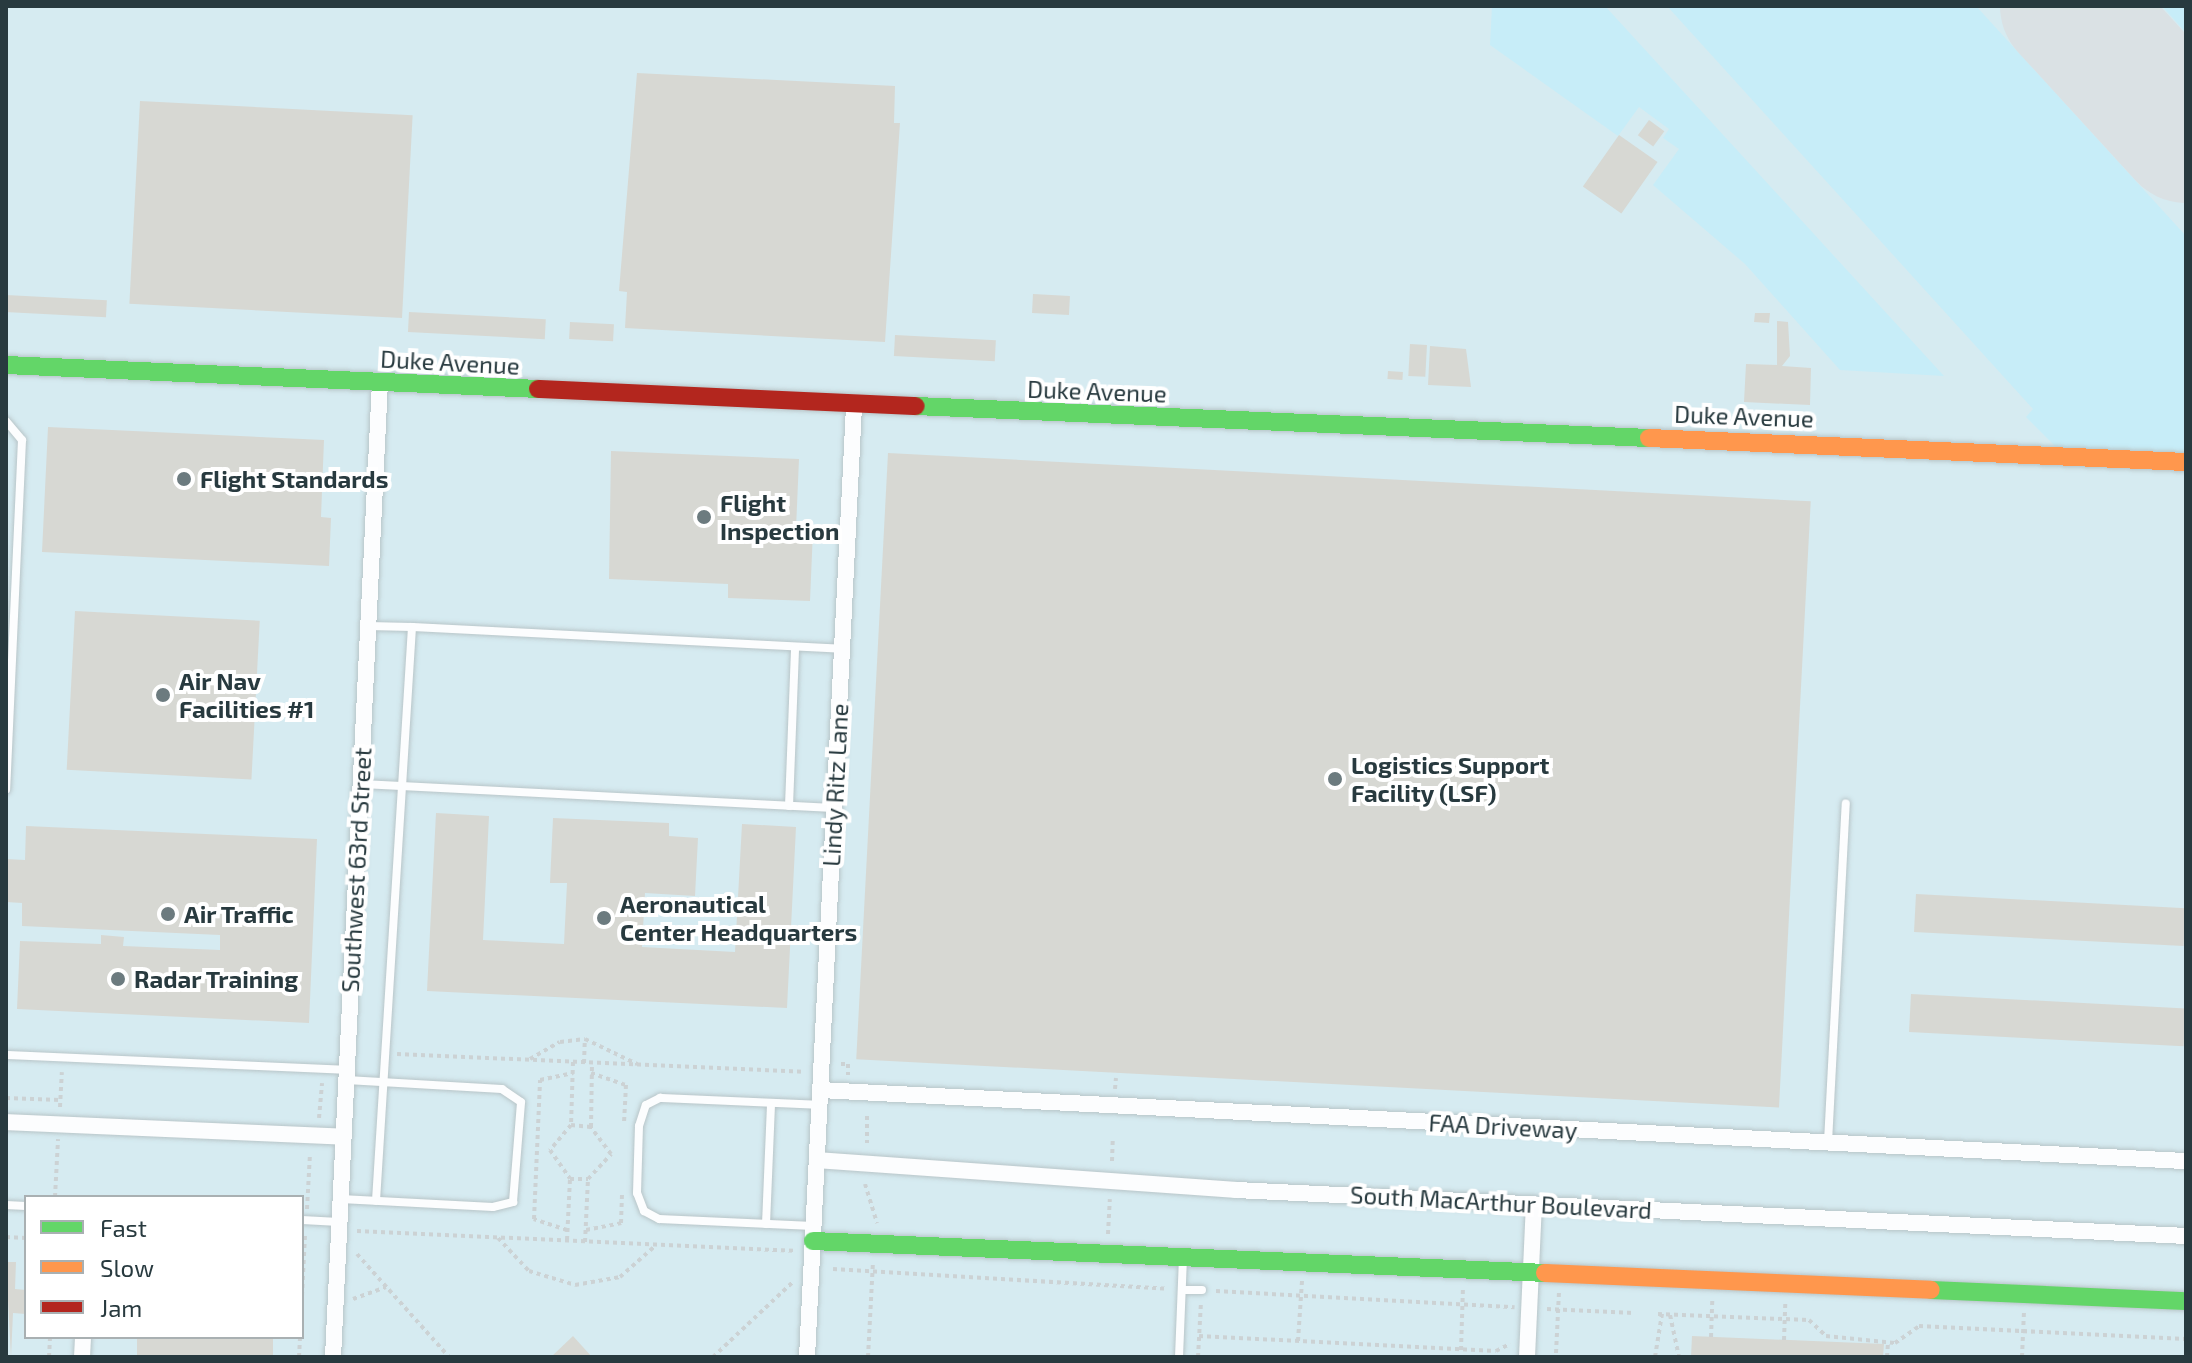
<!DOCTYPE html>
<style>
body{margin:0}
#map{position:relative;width:2192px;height:1363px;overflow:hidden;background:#eaf3f6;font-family:"Exo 2",sans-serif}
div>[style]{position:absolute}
.built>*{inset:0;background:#d6ebf1}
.green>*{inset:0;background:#c7edf8}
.runway>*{height:136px;margin:-68px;padding:0 68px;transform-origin:68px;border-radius:68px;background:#dae1e4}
.building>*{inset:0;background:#d7d8d3;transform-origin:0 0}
.path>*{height:4px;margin-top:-2px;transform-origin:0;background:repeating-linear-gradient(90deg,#ccd2d4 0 4px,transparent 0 8px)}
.roads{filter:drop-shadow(0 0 2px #b8c5c8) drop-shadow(0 0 2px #b8c5c8)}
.lane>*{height:8px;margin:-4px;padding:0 4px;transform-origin:4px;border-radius:4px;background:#fcfdfe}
.street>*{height:16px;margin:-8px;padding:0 8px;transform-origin:8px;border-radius:8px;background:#fcfdfe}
.fast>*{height:18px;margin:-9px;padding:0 9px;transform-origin:9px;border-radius:9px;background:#63d668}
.slow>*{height:18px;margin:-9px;padding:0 9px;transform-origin:9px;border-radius:9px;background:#ff974d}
.jam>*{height:18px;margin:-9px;padding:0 9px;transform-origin:9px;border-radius:9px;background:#b3261e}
.dots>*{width:22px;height:22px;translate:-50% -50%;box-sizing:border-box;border:4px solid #fff;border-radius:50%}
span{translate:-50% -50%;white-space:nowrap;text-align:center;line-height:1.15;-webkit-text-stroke:8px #fff;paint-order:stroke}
.street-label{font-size:24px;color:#283a3f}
.poi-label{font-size:24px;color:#283a3f;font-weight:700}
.left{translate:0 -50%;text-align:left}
.frame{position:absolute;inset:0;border:8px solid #283a3f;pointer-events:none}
.legend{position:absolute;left:24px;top:1195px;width:280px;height:144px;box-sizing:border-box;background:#fff;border:2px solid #a9b0b2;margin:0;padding:10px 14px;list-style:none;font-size:24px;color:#283a3f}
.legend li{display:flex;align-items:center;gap:16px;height:40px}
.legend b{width:40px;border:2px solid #a9b0b2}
</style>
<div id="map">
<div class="built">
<div style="clip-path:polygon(evenodd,6px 6px,2186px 6px,2186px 1357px,6px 1357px,6px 6px,26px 1197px,302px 1197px,302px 1337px,26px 1337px,26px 1197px)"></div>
</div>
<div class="green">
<div style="clip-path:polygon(1492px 6px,1605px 6px,1944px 376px,1840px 370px,1745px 264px,1653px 185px,1679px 149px,1663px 138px,1669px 129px,1639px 107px,1618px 136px,1490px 45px)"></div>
<div style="clip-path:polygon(1667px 6px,1976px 6px,2186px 236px,2186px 462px,2065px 456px,2026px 417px,2033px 409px)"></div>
<div style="clip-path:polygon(2162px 6px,2186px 6px,2186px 33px)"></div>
</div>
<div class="runway">
<div style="left:2068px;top:6px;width:175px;rotate:47.5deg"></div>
</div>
<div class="building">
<div style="clip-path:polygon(637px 73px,895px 86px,894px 123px,900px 123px,885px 342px,625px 328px,627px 292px,619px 291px)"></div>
<div style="left:140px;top:101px;width:273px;height:203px;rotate:3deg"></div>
<div style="left:1649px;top:120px;width:19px;height:19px;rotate:36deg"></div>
<div style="left:1619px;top:135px;width:47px;height:63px;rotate:35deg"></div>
<div style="left:1033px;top:294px;width:37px;height:19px;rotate:3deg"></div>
<div style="left:6px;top:295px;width:101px;height:17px;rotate:3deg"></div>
<div style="left:409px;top:312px;width:137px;height:20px;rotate:3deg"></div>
<div style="clip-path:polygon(1755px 313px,1770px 313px,1769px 323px,1754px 322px)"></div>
<div style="clip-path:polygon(1777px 321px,1788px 322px,1790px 356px,1782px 366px,1811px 368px,1810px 405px,1744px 402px,1746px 364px,1777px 365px)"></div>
<div style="left:570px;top:322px;width:44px;height:17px;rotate:3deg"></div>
<div style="left:895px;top:335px;width:101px;height:21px;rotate:3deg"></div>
<div style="left:1410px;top:344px;width:17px;height:32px;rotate:3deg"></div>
<div style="clip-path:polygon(1430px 346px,1466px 349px,1471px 387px,1428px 385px)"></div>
<div style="left:1388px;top:371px;width:15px;height:8px;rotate:4deg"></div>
<div style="clip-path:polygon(48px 427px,324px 440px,321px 517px,331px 518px,329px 566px,42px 552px)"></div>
<div style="clip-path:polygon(611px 451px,799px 459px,796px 529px,813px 530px,810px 601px,728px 598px,728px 584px,609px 579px)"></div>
<div style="left:888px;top:453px;width:924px;height:607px;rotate:3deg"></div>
<div style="left:75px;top:611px;width:185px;height:159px;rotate:3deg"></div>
<div style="clip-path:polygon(436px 813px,489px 816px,483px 940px,564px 944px,567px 883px,550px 883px,553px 818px,669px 823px,669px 836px,698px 838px,695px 896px,645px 893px,642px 947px,735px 952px,742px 824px,796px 827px,787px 1008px,427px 991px)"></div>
<div style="clip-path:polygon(26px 826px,317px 839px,309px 1023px,17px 1009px,20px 941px,101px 944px,101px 935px,124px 937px,123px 946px,220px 950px,220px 935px,22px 926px,22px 903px,6px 902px,6px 859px,25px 860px)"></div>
<div style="left:1916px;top:894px;width:270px;height:38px;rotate:3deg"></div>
<div style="left:1911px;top:994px;width:275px;height:38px;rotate:3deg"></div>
<div style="clip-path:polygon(6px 1262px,16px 1262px,15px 1289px,26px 1290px,26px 1314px,13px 1313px,11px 1357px)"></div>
<div style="clip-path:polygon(573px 1336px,592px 1357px,551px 1357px)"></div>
<div style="clip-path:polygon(1692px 1336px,1884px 1344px,1883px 1357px,1691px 1357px)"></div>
<div style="left:137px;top:1337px;width:136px;height:20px"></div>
</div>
<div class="path">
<div style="left:397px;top:1054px;width:407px;rotate:2.5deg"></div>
<div style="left:530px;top:1059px;width:34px;rotate:-30deg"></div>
<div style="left:560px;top:1042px;width:25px;rotate:-7deg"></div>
<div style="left:585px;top:1039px;width:58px;rotate:25.7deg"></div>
<div style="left:573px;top:1062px;width:63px;rotate:91.8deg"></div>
<div style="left:571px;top:1125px;width:33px;rotate:130deg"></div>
<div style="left:550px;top:1150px;width:35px;rotate:55deg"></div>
<div style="left:570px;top:1179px;width:18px"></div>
<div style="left:588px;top:1179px;width:34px;rotate:-47deg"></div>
<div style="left:611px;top:1154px;width:34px;rotate:-127deg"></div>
<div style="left:591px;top:1127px;width:64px;rotate:-89.1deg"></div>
<div style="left:584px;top:1063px;width:24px;rotate:-88deg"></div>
<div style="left:841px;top:1064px;width:7px"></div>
<div style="left:848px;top:1064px;width:11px;rotate:90deg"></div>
<div style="left:591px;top:1073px;width:37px;rotate:19deg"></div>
<div style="left:626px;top:1085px;width:38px;rotate:93deg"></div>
<div style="left:1115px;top:1089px;width:11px;rotate:-85deg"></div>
<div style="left:6px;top:1098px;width:54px;rotate:2.1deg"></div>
<div style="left:60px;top:1107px;width:35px;rotate:-87deg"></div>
<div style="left:867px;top:1116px;width:27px;rotate:90deg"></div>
<div style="left:319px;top:1118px;width:35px;rotate:-85deg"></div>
<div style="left:571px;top:1125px;width:20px;rotate:6deg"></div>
<div style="left:1112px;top:1161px;width:24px;rotate:-88deg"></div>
<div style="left:865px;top:1184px;width:41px;rotate:72.9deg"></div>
<div style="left:55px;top:1197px;width:58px;rotate:-87deg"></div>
<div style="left:307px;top:1209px;width:55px;rotate:-86.9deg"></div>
<div style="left:567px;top:1230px;width:35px;rotate:-162deg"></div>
<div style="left:534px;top:1219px;width:139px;rotate:-87.5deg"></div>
<div style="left:540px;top:1080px;width:34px;rotate:-12deg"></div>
<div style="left:586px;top:1230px;width:36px;rotate:-11deg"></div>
<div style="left:621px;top:1223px;width:28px;rotate:-88deg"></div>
<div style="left:357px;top:1231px;width:438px;rotate:2.6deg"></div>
<div style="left:1108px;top:1234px;width:35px;rotate:-87deg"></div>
<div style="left:6px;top:1237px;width:20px;rotate:3deg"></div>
<div style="left:498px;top:1238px;width:45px;rotate:46.8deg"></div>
<div style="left:529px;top:1271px;width:48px;rotate:16.9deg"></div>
<div style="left:575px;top:1285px;width:46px;rotate:-10.1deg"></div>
<div style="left:620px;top:1277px;width:48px;rotate:-41.6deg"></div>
<div style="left:567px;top:1240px;width:61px;rotate:-87.2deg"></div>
<div style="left:585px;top:1242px;width:63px;rotate:-87.3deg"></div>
<div style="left:357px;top:1254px;width:138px;rotate:48.2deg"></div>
<div style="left:833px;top:1269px;width:335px;rotate:3.4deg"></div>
<div style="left:1216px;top:1291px;width:299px;rotate:3.1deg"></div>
<div style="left:302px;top:1296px;width:62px;rotate:-87.2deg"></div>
<div style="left:353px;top:1299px;width:35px;rotate:-20deg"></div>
<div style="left:1547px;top:1309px;width:87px;rotate:2.6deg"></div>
<div style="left:1658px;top:1314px;width:151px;rotate:2.3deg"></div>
<div style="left:1809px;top:1320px;width:23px;rotate:43deg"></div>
<div style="left:1826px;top:1336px;width:69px;rotate:5.8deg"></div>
<div style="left:1895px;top:1343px;width:29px;rotate:-35deg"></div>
<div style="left:1919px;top:1326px;width:267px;rotate:2.8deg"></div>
<div style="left:1670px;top:1315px;width:43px;rotate:77.9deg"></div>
<div style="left:1199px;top:1336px;width:297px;rotate:2.9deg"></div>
<div style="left:1496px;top:1351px;width:16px;rotate:-27deg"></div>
<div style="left:1711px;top:1337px;width:38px;rotate:-88deg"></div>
<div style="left:1784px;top:1340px;width:38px;rotate:-88deg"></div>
<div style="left:1298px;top:1341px;width:61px;rotate:-86.2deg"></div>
<div style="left:1461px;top:1350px;width:62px;rotate:-88.2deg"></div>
<div style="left:1556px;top:1353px;width:61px;rotate:-87.2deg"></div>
<div style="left:49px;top:1357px;width:20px;rotate:-87deg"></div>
<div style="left:299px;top:1357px;width:20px;rotate:-87deg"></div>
<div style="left:713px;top:1357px;width:111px;rotate:-43.2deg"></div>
<div style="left:868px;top:1357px;width:96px;rotate:-87deg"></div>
<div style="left:1198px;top:1357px;width:56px;rotate:-86.9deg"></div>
<div style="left:1655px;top:1357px;width:44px;rotate:-80.8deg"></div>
<div style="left:1887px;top:1357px;width:16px;rotate:-86deg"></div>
<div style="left:2022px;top:1357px;width:46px;rotate:-87.5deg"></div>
</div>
<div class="roads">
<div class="lane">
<div style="left:6px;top:421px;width:25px;rotate:50deg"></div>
<div style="left:22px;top:440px;width:350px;rotate:92.6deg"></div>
<div style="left:368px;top:626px;width:44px;rotate:1.3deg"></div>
<div style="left:412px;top:627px;width:575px;rotate:93.59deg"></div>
<div style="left:412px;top:627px;width:431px;rotate:2.9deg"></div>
<div style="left:361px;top:784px;width:474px;rotate:2.9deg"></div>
<div style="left:789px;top:806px;width:159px;rotate:-87.8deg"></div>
<div style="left:6px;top:1055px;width:340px;rotate:2.5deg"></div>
<div style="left:1828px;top:1142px;width:339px;rotate:-87deg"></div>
<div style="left:341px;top:1199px;width:152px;rotate:3deg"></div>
<div style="left:493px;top:1207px;width:21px;rotate:-14deg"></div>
<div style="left:513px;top:1202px;width:100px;rotate:-85.4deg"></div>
<div style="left:521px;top:1102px;width:23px;rotate:-146deg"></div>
<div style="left:502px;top:1089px;width:156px;rotate:-176.7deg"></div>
<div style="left:6px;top:1205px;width:20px;rotate:3deg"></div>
<div style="left:302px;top:1220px;width:37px;rotate:3deg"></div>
<div style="left:766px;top:1224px;width:121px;rotate:-87.6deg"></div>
<div style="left:813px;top:1226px;width:154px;rotate:-177.4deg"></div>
<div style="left:659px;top:1219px;width:17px;rotate:-152deg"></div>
<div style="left:644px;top:1211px;width:19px;rotate:-111deg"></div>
<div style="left:637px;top:1193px;width:67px;rotate:-88.3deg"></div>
<div style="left:639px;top:1126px;width:22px;rotate:-72deg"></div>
<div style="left:646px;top:1105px;width:16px;rotate:-27deg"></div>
<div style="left:660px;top:1098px;width:159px;rotate:2.5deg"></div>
<div style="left:1182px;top:1290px;width:20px"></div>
<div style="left:1179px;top:1357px;width:98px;rotate:-87.7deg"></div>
</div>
<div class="street">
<div style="left:820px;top:1090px;width:1368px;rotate:2.98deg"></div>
<div style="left:6px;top:1122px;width:337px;rotate:2.5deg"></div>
<div style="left:817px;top:1160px;width:420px;rotate:4.1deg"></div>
<div style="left:1236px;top:1190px;width:951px;rotate:2.77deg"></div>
<div style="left:82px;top:1357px;width:20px;rotate:-87deg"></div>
<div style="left:333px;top:1357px;width:975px;rotate:-87.24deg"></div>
<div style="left:807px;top:1357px;width:953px;rotate:-87.17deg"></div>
<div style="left:1527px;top:1357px;width:153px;rotate:-87.4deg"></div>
</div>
<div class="fast">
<div style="left:6px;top:365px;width:533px;rotate:2.58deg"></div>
<div style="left:916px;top:406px;width:734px;rotate:2.5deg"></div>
<div style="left:813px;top:1241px;width:733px;rotate:2.5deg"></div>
<div style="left:1931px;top:1290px;width:255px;rotate:2.5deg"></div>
</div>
<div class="slow">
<div style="left:1649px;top:438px;width:538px;rotate:2.56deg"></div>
<div style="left:1545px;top:1273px;width:386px;rotate:2.5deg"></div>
</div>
<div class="jam">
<div style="left:538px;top:389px;width:378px;rotate:2.6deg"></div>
</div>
</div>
<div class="dots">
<div style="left:184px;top:479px;background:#6c7b7f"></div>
<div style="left:704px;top:517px;background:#6c7b7f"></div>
<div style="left:163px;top:695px;background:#6c7b7f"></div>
<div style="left:1335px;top:779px;background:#6c7b7f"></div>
<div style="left:168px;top:914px;background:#6c7b7f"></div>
<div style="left:604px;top:918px;background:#6c7b7f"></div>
<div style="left:118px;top:979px;background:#6c7b7f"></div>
</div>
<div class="street-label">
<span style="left:450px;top:362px;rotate:3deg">Duke Avenue</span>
<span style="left:1097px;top:391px;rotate:2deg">Duke Avenue</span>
<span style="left:1744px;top:416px;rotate:2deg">Duke Avenue</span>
<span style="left:835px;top:785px;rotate:-87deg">Lindy Ritz Lane</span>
<span style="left:356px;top:870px;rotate:-87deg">Southwest 63rd Street</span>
<span style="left:1503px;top:1126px;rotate:3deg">FAA Driveway</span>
<span style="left:1501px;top:1202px;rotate:3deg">South MacArthur Boulevard</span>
</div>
<div class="poi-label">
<span class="left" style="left:200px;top:479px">Flight Standards</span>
<span class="left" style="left:720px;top:517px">Flight<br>Inspection</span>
<span class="left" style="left:179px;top:695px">Air Nav<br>Facilities #1</span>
<span class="left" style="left:1351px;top:779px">Logistics Support<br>Facility (LSF)</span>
<span class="left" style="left:620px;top:918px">Aeronautical<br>Center Headquarters</span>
<span class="left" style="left:184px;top:914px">Air Traffic</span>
<span class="left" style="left:134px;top:979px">Radar Training</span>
</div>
<div class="frame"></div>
<ul class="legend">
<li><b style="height:10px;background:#63d668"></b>Fast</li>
<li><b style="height:10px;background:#ff974d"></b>Slow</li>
<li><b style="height:10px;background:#b3261e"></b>Jam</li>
</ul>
</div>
